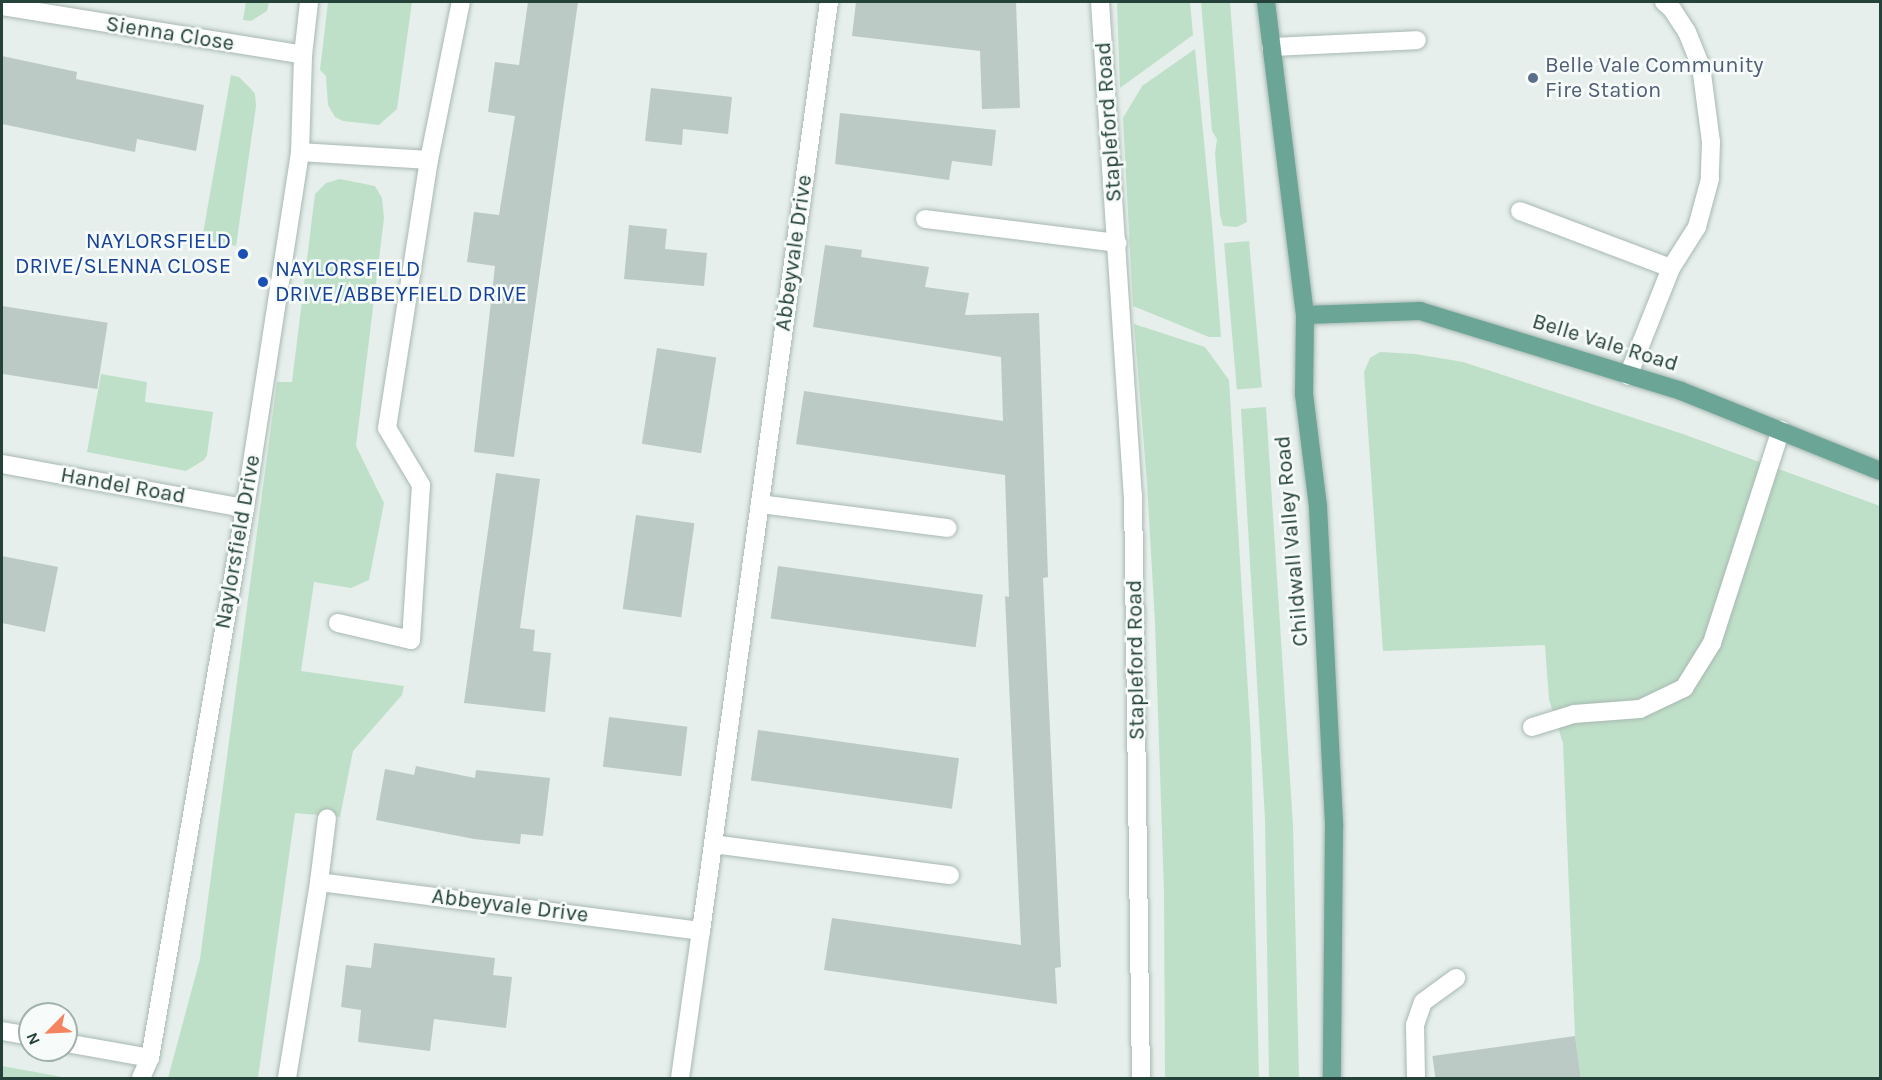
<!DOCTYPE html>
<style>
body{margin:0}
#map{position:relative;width:1882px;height:1080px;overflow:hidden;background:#e6efeb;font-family:Karla,sans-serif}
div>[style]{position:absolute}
.green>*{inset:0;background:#bfe0c8;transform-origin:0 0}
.building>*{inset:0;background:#bbcac4;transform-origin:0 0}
.roads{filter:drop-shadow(0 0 2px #a8b8b2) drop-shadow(0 0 2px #a8b8b2)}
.minor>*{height:18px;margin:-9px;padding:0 9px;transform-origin:9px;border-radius:9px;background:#fff}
.major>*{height:18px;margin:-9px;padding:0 9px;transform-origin:9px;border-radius:9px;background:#6aa596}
.dots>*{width:16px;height:16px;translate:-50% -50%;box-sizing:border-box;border:3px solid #f7fbf9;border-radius:50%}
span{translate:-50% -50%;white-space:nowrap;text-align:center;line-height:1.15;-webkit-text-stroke:5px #f7fbf9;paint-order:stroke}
.street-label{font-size:22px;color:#24423a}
.service-label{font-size:22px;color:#4e5e75}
.left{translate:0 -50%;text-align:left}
.transit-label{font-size:22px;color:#164399}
.right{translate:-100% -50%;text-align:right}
.frame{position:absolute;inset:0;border:3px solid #24423a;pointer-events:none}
.north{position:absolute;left:18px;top:1002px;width:60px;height:60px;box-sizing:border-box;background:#f7fbf9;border:2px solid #a3b1ad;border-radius:50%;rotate:246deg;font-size:16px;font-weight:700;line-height:24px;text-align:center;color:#24423a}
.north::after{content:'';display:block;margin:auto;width:21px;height:27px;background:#f4845f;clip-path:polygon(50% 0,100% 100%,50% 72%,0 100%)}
</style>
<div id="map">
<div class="green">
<div style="clip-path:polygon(246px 2px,269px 2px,267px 11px,251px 21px,243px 20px)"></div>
<div style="clip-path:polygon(328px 2px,412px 2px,397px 109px,379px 125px,343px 121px,335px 117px,328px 105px,326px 76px,320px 70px)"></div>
<div style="clip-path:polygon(1117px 2px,1190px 2px,1193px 35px,1120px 88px)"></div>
<div style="clip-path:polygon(1201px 2px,1230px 2px,1247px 222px,1237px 227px,1223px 226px,1220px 215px,1215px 154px,1217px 139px,1212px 131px)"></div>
<div style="clip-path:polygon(1195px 49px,1212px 224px,1221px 337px,1209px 337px,1133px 306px,1123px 118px,1142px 86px)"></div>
<div style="clip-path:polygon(231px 75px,239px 77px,251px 89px,255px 94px,256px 106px,236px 246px,202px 239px)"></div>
<div style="clip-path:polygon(340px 179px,375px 186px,382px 198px,384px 218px,356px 446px,384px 503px,369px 580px,351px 588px,314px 582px,301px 671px,404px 686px,402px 695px,353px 751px,340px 817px,295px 813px,258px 1078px,168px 1078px,200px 959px,277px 382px,292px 382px,315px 194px,326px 183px)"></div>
<div style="left:1249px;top:241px;width:147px;height:25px;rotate:85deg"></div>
<div style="clip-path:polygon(1134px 324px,1205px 347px,1229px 380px,1251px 740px,1259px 1078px,1165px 1078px,1164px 892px,1155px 623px,1147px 483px)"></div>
<div style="clip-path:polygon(1380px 352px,1415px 354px,1463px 362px,1683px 434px,1880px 506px,1880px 1078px,1581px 1078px,1575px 1036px,1563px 743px,1549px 700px,1545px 645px,1383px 651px,1364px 372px,1370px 358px)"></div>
<div style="clip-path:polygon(101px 374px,147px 382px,145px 402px,213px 412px,207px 455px,204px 460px,186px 471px,87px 452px)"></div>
<div style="clip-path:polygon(1266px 407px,1293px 825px,1299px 1078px,1269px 1078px,1265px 819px,1241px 409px)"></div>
<div style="clip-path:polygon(2px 1066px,68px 1078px,2px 1078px)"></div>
</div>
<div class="building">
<div style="clip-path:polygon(528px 2px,578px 2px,514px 457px,474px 452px,495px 266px,467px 262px,474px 212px,499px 215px,515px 116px,488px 112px,495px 62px,519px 65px)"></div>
<div style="clip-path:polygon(856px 2px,1016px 2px,1020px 108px,982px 109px,980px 51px,852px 36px)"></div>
<div style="clip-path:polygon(2px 56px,77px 72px,76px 79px,204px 105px,196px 151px,137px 139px,135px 152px,2px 124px)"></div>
<div style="clip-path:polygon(651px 88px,732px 97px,728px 134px,683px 129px,682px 145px,645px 141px)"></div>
<div style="clip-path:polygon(840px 113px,996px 130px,992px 166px,952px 161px,949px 180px,835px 164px)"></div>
<div style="clip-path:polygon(629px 225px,667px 229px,665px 249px,707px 253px,704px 286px,624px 279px)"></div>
<div style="clip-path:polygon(825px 245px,862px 250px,861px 257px,929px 267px,925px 287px,969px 293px,965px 315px,1039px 313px,1048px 577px,1043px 578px,1061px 967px,1055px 968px,1057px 1004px,824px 970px,832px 918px,1021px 945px,1005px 596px,1009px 597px,1005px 475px,796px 444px,804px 391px,1003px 421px,1001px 357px,813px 327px)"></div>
<div style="left:2px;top:306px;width:107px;height:67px;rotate:9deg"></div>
<div style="left:657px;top:348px;width:60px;height:97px;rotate:9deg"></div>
<div style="clip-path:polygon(496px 473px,540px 479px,520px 628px,535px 630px,533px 651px,551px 653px,545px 712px,464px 703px)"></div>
<div style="left:636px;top:515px;width:59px;height:95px;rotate:8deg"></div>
<div style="clip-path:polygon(2px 556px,58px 567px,45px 632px,2px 623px)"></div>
<div style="left:778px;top:566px;width:207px;height:53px;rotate:8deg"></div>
<div style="left:609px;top:717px;width:79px;height:50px;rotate:7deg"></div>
<div style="left:758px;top:730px;width:203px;height:51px;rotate:8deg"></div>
<div style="clip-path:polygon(416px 766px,475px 778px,476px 770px,550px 778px,543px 836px,521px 834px,520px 844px,474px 839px,376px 820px,385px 769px,414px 775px)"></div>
<div style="clip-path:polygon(374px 943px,495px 958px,493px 975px,512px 977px,506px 1028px,434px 1019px,430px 1051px,358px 1042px,361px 1010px,341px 1007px,346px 965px,371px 968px)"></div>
<div style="left:1575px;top:1036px;width:42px;height:144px;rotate:82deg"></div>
</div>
<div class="roads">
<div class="minor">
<div style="left:1100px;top:2px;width:493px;rotate:86.2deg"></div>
<div style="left:1133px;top:494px;width:584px;rotate:89.22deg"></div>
<div style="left:1664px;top:2px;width:11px;rotate:41deg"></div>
<div style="left:1672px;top:9px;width:27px;rotate:57deg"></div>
<div style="left:1687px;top:32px;width:37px;rotate:68deg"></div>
<div style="left:1701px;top:66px;width:77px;rotate:82.5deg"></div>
<div style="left:1711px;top:142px;width:37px;rotate:92deg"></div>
<div style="left:1710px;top:179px;width:50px;rotate:105.2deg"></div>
<div style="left:1697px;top:227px;width:49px;rotate:122.4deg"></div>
<div style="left:2px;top:6px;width:305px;rotate:9.2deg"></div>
<div style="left:1271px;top:47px;width:146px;rotate:-2.7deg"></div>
<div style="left:300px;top:152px;width:129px;rotate:3.5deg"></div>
<div style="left:429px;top:160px;width:161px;rotate:-78.6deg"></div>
<div style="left:1520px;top:211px;width:161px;rotate:20.7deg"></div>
<div style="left:1671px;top:268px;width:116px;rotate:111.7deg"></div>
<div style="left:925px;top:219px;width:194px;rotate:7.1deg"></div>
<div style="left:2px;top:464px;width:247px;rotate:10.3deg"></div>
<div style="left:760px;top:504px;width:189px;rotate:7.3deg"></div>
<div style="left:338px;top:623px;width:75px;rotate:13.1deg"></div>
<div style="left:411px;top:640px;width:155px;rotate:-86.3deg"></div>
<div style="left:421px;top:485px;width:66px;rotate:-120.8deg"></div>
<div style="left:387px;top:428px;width:271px;rotate:-81.1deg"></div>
<div style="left:1532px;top:727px;width:44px;rotate:-17.2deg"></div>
<div style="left:1574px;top:714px;width:66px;rotate:-4.3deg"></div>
<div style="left:1640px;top:709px;width:49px;rotate:-25.5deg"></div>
<div style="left:1684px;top:688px;width:53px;rotate:-58.1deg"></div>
<div style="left:1712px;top:643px;width:224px;rotate:-72.1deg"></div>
<div style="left:713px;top:844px;width:239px;rotate:7.5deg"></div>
<div style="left:319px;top:882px;width:64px;rotate:-82.9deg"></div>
<div style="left:2px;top:1031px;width:28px;rotate:10deg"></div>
<div style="left:66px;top:1043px;width:85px;rotate:10.1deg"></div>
<div style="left:141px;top:1078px;width:22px;rotate:-66deg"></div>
<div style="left:150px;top:1058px;width:558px;rotate:-80.2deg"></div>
<div style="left:245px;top:508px;width:360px;rotate:-81.2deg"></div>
<div style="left:300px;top:152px;width:97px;rotate:-88.2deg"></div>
<div style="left:303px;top:55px;width:53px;rotate:-83.5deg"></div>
<div style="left:287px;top:1078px;width:199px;rotate:-80.7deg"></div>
<div style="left:319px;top:882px;width:385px;rotate:7.3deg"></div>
<div style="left:701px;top:931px;width:938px;rotate:-82.16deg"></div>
<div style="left:680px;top:1078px;width:148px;rotate:-81.9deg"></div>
<div style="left:1416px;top:1078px;width:53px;rotate:-91.1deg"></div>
<div style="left:1415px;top:1025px;width:24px;rotate:-71deg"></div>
<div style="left:1423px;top:1002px;width:41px;rotate:-36deg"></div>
</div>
<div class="major">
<div style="left:1266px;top:2px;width:315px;rotate:82.9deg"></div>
<div style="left:1305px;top:315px;width:79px;rotate:90.7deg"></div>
<div style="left:1304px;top:394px;width:114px;rotate:82.9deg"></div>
<div style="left:1318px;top:507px;width:321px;rotate:87.1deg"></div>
<div style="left:1334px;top:828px;width:250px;rotate:90.5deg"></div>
<div style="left:1305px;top:315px;width:115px;rotate:-2deg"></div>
<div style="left:1420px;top:311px;width:273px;rotate:17deg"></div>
<div style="left:1681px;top:391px;width:214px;rotate:21.9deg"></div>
</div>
</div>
<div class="dots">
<div style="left:1533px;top:78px;background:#5c6f8a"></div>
<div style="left:243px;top:254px;background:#1a4fb4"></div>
<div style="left:263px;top:282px;background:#1a4fb4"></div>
</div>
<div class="street-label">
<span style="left:170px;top:34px;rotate:9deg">Sienna Close</span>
<span style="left:1109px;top:122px;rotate:-94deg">Stapleford Road</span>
<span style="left:794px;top:253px;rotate:-82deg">Abbeyvale Drive</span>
<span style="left:1605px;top:343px;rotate:17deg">Belle Vale Road</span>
<span style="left:123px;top:486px;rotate:10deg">Handel Road</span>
<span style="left:1292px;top:541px;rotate:-95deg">Childwall Valley Road</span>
<span style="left:238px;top:542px;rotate:-80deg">Naylorsfield Drive</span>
<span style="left:1136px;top:660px;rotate:-91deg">Stapleford Road</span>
<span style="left:510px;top:906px;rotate:7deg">Abbeyvale Drive</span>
</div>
<div class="service-label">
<span class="left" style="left:1545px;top:78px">Belle Vale Community<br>Fire Station</span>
</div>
<div class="transit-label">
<span class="right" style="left:231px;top:254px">NAYLORSFIELD<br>DRIVE/SLENNA CLOSE</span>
<span class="left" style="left:275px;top:282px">NAYLORSFIELD<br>DRIVE/ABBEYFIELD DRIVE</span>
</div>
<div class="frame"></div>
<div class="north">N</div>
</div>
